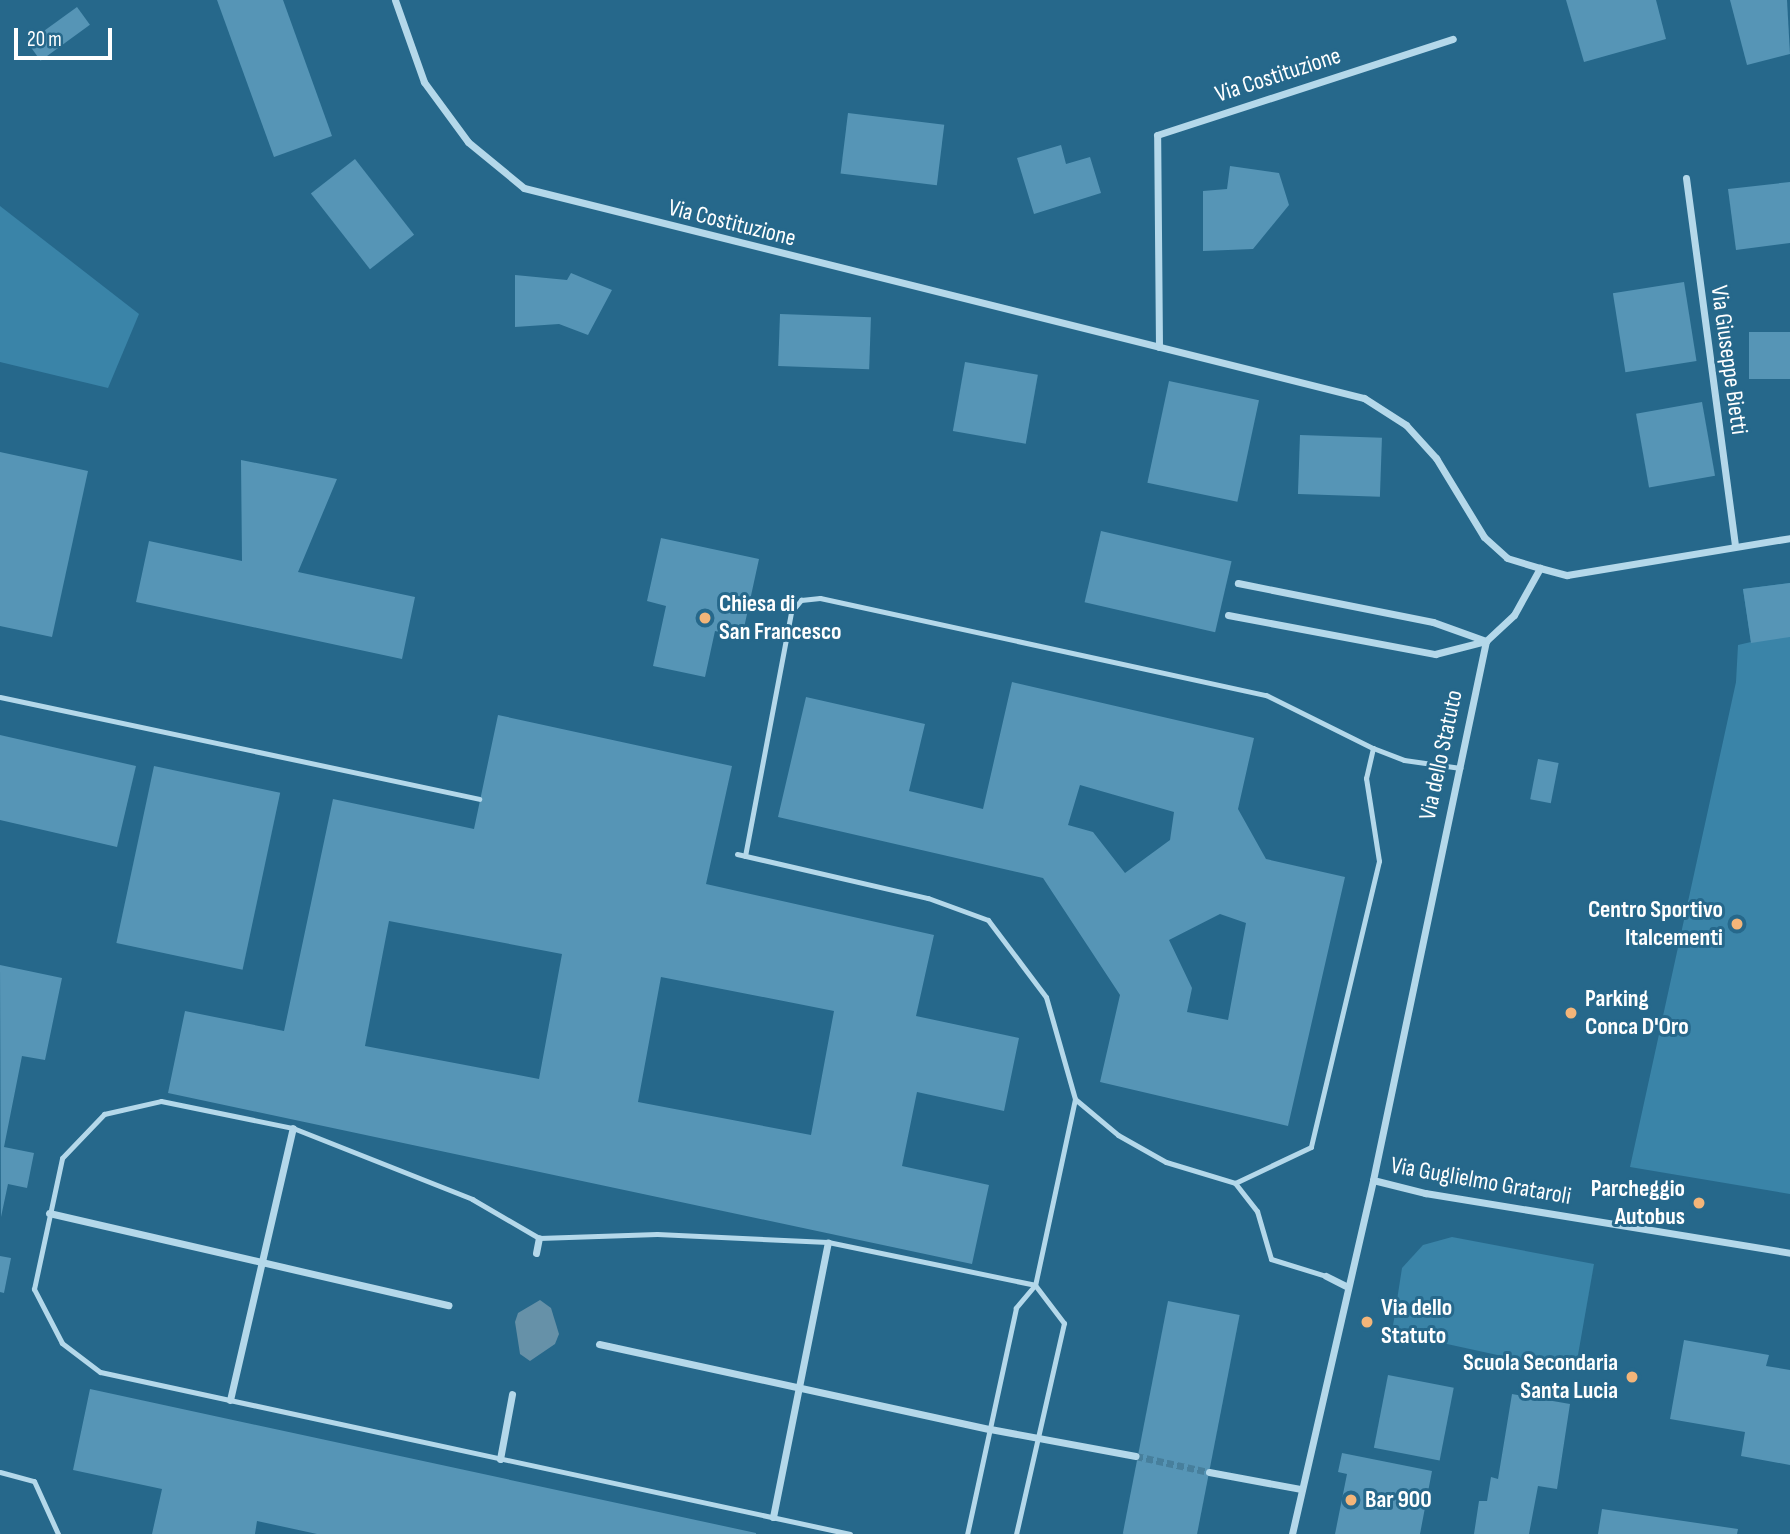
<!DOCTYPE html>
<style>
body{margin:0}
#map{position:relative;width:1790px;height:1534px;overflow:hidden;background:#26688b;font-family:"Sofia Sans Condensed",sans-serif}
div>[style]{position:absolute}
.green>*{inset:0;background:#3a84a8}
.water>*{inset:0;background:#6691a8}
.building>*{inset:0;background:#5695b6;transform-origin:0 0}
.street-tunnel>*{height:7px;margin-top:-3.5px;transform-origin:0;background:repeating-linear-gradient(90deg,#477f9c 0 7px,transparent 0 10.5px)}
.lane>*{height:5px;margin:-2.5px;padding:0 2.5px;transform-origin:2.5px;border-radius:2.5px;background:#b4d8ea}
.street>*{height:7px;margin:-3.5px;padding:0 3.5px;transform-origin:3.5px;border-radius:3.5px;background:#b4d8ea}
.dots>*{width:19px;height:19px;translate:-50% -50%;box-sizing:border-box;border:4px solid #26688b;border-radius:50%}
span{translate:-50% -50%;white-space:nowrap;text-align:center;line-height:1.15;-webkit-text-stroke:6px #26688b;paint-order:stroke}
.street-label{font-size:24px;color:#fff}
.poi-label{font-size:24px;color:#fff;font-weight:700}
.left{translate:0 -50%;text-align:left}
.right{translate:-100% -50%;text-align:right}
.scale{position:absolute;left:14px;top:28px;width:98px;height:32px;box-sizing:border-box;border:4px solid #fff;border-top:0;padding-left:9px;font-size:21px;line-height:24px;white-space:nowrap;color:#fff;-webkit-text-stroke:5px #26688b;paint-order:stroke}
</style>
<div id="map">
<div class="green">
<div style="clip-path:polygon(0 206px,139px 314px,108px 388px,0 362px)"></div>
<div style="clip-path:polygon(1790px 583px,1790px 1194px,1630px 1167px,1736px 682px,1738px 645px,1751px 642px,1743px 589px)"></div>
<div style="clip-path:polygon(1452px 1237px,1594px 1264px,1575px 1372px,1392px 1332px,1402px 1268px,1423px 1245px)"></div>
</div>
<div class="water">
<div style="clip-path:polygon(540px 1300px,551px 1308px,559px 1334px,555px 1344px,530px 1361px,520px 1354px,515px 1322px,518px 1313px)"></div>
</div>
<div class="building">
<div style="clip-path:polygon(217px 0,283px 0,332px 136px,274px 157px)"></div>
<div style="clip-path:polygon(1566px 0,1656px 0,1666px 39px,1584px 62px)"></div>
<div style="clip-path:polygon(1730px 0,1787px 0,1790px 54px,1747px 65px)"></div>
<div style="left:77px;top:7px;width:22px;height:61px;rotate:54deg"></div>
<div style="left:848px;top:113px;width:97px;height:61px;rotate:7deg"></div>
<div style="clip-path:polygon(1061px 145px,1066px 164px,1090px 157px,1101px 193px,1034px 214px,1017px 158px)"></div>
<div style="left:355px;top:159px;width:96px;height:56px;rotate:52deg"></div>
<div style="clip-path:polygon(1230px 166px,1279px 173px,1289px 205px,1253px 249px,1203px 251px,1203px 191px,1227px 189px)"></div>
<div style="clip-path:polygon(1790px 182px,1790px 243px,1736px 250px,1728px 189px)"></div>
<div style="clip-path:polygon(571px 273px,612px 290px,588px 335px,559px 324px,515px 327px,515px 275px,567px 280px)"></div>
<div style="left:1684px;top:282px;width:80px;height:72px;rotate:81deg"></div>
<div style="left:780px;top:314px;width:91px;height:52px;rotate:2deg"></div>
<div style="left:1790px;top:332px;width:47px;height:41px;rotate:90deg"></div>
<div style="left:965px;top:362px;width:74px;height:70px;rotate:10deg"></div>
<div style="left:1169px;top:381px;width:92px;height:104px;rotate:12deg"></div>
<div style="left:1702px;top:402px;width:75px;height:67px;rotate:80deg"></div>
<div style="left:1300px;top:435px;width:82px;height:59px;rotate:2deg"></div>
<div style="clip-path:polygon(0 452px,88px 471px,52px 637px,0 626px)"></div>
<div style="clip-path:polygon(241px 460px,337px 479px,298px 572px,415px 597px,402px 659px,136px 602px,149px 541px,242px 561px)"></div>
<div style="left:1101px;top:531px;width:134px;height:73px;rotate:13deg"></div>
<div style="clip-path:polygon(661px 538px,759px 559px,742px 637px,715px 631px,705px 677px,653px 666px,666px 606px,647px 601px)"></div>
<div style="clip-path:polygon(1790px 583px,1790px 637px,1751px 643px,1743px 589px)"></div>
<div style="clip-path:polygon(evenodd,1012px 682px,1254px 738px,1238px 809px,1266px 859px,1345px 877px,1288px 1126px,1100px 1082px,1120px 995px,1043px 878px,778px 817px,806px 697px,925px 724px,909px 791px,983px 809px,1012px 682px,1080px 785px,1174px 812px,1170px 840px,1125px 873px,1093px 832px,1068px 825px,1080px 785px,1012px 682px,1220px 914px,1246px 923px,1228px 1020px,1187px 1012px,1192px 988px,1169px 940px,1220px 914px)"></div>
<div style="clip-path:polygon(evenodd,498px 715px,732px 766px,706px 884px,934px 935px,916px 1016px,1019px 1038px,1004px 1111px,917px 1092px,902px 1166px,989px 1185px,972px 1264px,168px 1093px,185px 1011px,284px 1031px,333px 799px,474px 829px,498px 715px,389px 921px,562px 954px,539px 1079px,365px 1046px,389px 921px,498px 715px,661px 977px,834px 1011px,811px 1135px,638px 1102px,661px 977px)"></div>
<div style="clip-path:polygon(0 735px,136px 766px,117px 847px,0 820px)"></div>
<div style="left:1538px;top:759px;width:21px;height:41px;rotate:11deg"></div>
<div style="left:154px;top:766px;width:129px;height:181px;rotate:12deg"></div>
<div style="clip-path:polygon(0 965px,62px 978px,45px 1060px,22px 1056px,4px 1147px,34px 1153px,27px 1188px,8px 1184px,1px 1217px)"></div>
<div style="clip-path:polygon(0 1256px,11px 1258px,4px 1293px,0 1292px)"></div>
<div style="left:1168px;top:1301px;width:73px;height:237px;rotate:11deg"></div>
<div style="clip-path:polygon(1684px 1340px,1769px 1355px,1766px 1366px,1790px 1370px,1790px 1465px,1741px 1456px,1745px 1432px,1670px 1419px)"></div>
<div style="left:1388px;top:1375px;width:67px;height:74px;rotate:11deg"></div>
<div style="clip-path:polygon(90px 1389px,756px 1533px,756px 1534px,317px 1534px,257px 1521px,255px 1534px,152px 1534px,162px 1489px,73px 1470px)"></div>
<div style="clip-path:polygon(1512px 1394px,1570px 1404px,1557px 1489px,1538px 1486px,1529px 1534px,1474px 1534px,1479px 1501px,1487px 1501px,1491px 1477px,1498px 1479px)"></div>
<div style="clip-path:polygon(1342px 1453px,1432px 1471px,1420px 1534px,1335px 1534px,1347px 1474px,1338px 1472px)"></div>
<div style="clip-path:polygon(1602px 1509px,1738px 1529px,1737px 1534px,1598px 1534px)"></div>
</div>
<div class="street-tunnel">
<div style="left:1136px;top:1456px;width:75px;rotate:12.4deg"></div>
</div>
<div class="lane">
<div style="left:0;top:697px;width:490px;rotate:12deg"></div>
<div style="left:1373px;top:748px;width:33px;rotate:21deg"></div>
<div style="left:1404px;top:760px;width:57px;rotate:8.1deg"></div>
<div style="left:737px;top:854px;width:196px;rotate:13deg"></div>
<div style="left:928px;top:898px;width:64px;rotate:20.1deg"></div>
<div style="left:988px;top:920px;width:96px;rotate:53deg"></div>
<div style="left:1046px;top:997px;width:106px;rotate:74.1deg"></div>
<div style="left:1075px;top:1099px;width:190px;rotate:102.1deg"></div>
<div style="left:1035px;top:1285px;width:48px;rotate:52.7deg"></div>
<div style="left:1064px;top:1323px;width:216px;rotate:102.8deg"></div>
<div style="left:745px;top:856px;width:248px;rotate:-79.3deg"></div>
<div style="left:791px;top:612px;width:16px;rotate:-50deg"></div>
<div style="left:801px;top:600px;width:19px;rotate:-6deg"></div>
<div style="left:820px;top:598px;width:456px;rotate:12.3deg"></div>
<div style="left:1266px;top:695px;width:119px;rotate:26.4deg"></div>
<div style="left:1373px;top:748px;width:31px;rotate:103deg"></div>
<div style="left:1366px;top:778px;width:84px;rotate:81.1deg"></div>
<div style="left:1379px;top:861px;width:294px;rotate:103.4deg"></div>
<div style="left:1311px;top:1147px;width:84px;rotate:154.7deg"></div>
<div style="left:1075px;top:1099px;width:56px;rotate:39.9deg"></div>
<div style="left:1118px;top:1135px;width:55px;rotate:29.4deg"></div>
<div style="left:1166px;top:1162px;width:72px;rotate:16.9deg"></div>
<div style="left:1235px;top:1183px;width:36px;rotate:52deg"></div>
<div style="left:1257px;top:1211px;width:50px;rotate:73.7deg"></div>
<div style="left:1271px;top:1259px;width:58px;rotate:17.2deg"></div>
<div style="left:0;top:1472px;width:35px;rotate:15deg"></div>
<div style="left:34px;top:1481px;width:58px;rotate:65.6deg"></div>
<div style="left:850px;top:1534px;width:767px;rotate:-167.81deg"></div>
<div style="left:100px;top:1372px;width:48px;rotate:-142.7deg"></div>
<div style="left:62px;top:1343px;width:61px;rotate:-117.4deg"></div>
<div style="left:34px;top:1289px;width:134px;rotate:-77.9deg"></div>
<div style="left:62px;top:1158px;width:61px;rotate:-46.3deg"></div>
<div style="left:104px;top:1114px;width:58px;rotate:-12.8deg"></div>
<div style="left:161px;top:1101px;width:135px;rotate:11.6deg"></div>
<div style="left:293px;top:1128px;width:193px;rotate:21.6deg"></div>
<div style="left:472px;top:1199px;width:78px;rotate:30.2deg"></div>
<div style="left:539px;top:1238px;width:118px;rotate:-1.9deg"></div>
<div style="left:657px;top:1234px;width:171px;rotate:2.7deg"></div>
<div style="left:828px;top:1242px;width:211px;rotate:11.7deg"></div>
<div style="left:1035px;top:1285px;width:30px;rotate:130deg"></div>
<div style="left:1016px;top:1308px;width:231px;rotate:102.2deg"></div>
</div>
<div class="street">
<div style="left:395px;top:0;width:87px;rotate:70.5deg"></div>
<div style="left:424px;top:82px;width:74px;rotate:53.7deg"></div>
<div style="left:468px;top:142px;width:72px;rotate:39.4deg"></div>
<div style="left:524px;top:188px;width:866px;rotate:14.04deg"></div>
<div style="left:1364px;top:398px;width:50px;rotate:32.7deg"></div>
<div style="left:1406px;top:425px;width:45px;rotate:47.7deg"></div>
<div style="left:1436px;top:458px;width:92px;rotate:58.7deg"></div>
<div style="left:1484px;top:537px;width:31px;rotate:42deg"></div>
<div style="left:1507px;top:558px;width:34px;rotate:17deg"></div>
<div style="left:1540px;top:568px;width:28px;rotate:15deg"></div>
<div style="left:1567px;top:575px;width:226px;rotate:-9.4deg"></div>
<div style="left:1686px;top:178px;width:371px;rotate:82.4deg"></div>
<div style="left:1159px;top:347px;width:212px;rotate:-90.5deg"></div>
<div style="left:1157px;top:135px;width:311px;rotate:-18deg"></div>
<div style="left:1228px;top:615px;width:211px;rotate:10.7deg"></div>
<div style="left:1435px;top:654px;width:53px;rotate:-14.3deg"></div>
<div style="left:1486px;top:641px;width:56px;rotate:-160.3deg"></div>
<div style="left:1433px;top:622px;width:199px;rotate:-168.7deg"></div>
<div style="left:1373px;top:1180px;width:54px;rotate:14deg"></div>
<div style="left:1425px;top:1193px;width:370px;rotate:9.3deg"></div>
<div style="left:49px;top:1213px;width:410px;rotate:13deg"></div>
<div style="left:536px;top:1253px;width:15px;rotate:-79deg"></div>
<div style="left:1326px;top:1276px;width:22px;rotate:27deg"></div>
<div style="left:599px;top:1344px;width:400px;rotate:12.3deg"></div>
<div style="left:990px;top:1429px;width:148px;rotate:10.5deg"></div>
<div style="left:230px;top:1400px;width:279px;rotate:-77deg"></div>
<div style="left:500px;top:1459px;width:66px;rotate:-79.5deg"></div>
<div style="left:1209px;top:1472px;width:94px;rotate:10.5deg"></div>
<div style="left:773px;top:1517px;width:280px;rotate:-78.7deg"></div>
<div style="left:1292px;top:1534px;width:363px;rotate:-77.1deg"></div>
<div style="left:1373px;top:1180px;width:551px;rotate:-78.16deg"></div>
<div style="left:1486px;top:641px;width:38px;rotate:-43deg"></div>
<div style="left:1514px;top:615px;width:54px;rotate:-61deg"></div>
</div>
<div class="dots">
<div style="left:705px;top:618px;background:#f3b579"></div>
<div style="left:1737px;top:924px;background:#f3b579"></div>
<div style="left:1571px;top:1013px;background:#f3b579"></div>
<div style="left:1699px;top:1203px;background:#f3b579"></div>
<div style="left:1367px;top:1322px;background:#f3b579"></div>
<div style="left:1632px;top:1377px;background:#f3b579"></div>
<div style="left:1351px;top:1500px;background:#f3b579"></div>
</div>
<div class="street-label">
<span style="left:1278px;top:75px;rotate:-18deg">Via Costituzione</span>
<span style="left:732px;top:223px;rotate:14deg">Via Costituzione</span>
<span style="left:1729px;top:360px;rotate:82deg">Via Giuseppe Bietti</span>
<span style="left:1441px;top:755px;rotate:-78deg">Via dello Statuto</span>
<span style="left:1481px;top:1181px;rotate:10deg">Via Guglielmo Grataroli</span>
</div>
<div class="poi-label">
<span class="left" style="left:719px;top:618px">Chiesa di<br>San Francesco</span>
<span class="right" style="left:1723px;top:924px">Centro Sportivo<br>Italcementi</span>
<span class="left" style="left:1585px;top:1013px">Parking<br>Conca D'Oro</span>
<span class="right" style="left:1685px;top:1203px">Parcheggio<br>Autobus</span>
<span class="left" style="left:1381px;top:1322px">Via dello<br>Statuto</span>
<span class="right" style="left:1618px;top:1377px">Scuola Secondaria<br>Santa Lucia</span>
<span class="left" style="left:1365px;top:1500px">Bar 900</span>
</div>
<div class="scale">20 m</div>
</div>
